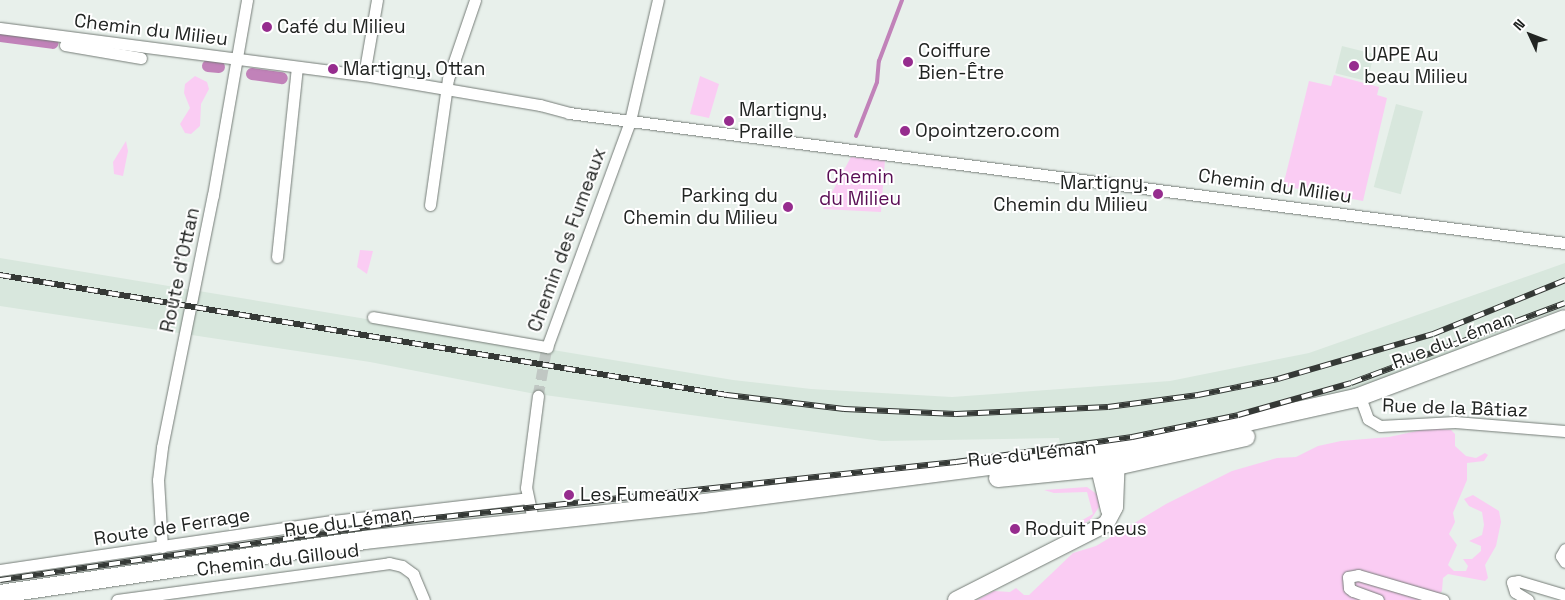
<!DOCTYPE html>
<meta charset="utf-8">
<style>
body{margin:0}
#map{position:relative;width:1565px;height:600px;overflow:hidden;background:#e8f0eb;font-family:"Space Grotesk",sans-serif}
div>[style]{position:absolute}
.built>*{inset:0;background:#d8e7dd;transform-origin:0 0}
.green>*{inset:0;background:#faccf3}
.stream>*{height:4px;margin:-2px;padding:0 2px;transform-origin:2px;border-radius:2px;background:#c182b9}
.canal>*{height:12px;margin:-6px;padding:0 6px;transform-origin:6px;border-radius:6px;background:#c182b9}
.street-tunnel>*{height:11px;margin-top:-5.5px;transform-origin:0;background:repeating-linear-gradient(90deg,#c0c7c3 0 11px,transparent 0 16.5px)}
.roads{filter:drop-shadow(0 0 1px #757c77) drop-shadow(0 0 1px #757c77)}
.street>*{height:11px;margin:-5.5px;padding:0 5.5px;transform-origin:5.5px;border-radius:5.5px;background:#fff}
.secondary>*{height:16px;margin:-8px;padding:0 8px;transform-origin:8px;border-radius:8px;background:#fff}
.primary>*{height:18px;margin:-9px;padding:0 9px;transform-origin:9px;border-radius:9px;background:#fff}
.rail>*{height:5.5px;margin-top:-2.75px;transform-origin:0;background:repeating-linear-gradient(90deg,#fff 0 11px,#353936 0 22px);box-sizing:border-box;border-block:1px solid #353936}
.dots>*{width:14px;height:14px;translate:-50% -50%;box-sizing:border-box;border:2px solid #fff;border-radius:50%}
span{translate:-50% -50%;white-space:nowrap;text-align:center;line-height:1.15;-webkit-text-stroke:4px #fff;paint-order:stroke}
.poi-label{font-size:19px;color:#212422}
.left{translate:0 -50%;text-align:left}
.right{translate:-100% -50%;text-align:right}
.street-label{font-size:19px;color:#212422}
.park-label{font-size:19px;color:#590c54}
.north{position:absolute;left:1505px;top:10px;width:50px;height:50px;-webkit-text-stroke:4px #fff;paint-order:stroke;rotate:313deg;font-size:14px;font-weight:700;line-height:20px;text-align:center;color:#212422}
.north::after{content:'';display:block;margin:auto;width:18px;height:22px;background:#212422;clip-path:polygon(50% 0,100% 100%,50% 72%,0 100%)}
</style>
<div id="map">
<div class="built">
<div style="left:1342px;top:46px;width:33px;height:28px;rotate:14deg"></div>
<div style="left:1396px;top:104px;width:28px;height:86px;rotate:15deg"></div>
<div style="clip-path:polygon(0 258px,733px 380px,811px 389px,952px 397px,1170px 381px,1309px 353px,1565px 263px,1565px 308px,1353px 390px,1172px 437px,1062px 455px,1059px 438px,882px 441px,530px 393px,370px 362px,0 306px)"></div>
</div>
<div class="green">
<div style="clip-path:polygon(1334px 75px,1379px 87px,1377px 95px,1387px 98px,1363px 201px,1283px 186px,1309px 81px,1331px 86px)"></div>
<div style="clip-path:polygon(195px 76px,207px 82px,209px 89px,201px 104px,200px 126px,191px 134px,185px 133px,180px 124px,190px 108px,184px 93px,185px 84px)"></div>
<div style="clip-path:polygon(700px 76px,719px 84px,709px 118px,690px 114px)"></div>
<div style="clip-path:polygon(126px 141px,128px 151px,123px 176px,114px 174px,113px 162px)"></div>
<div style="clip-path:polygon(851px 157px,885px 160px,881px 212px,823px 209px)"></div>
<div style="clip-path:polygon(360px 250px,373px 251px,367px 274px,357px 267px)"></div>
<div style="clip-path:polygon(1431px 428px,1451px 430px,1455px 434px,1455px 446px,1466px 456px,1476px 458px,1485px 453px,1488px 455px,1484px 461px,1467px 463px,1467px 480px,1453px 513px,1455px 522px,1449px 534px,1457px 545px,1448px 565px,1454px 571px,1466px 571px,1468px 566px,1463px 559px,1472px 559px,1481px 551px,1481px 546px,1469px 541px,1482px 535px,1484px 525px,1482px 512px,1469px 506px,1464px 499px,1473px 495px,1499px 511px,1501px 522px,1496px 546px,1485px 565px,1488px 578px,1485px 581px,1448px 574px,1443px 578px,1442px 591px,1433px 600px,977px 600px,994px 591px,1010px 592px,1016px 588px,1024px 595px,1029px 595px,1073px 553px,1096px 546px,1166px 504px,1232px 471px,1277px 458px,1296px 457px,1318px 446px,1341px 441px,1389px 437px)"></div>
<div style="clip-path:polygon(1087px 487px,1098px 495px,1099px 507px,1091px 519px,1067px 534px,1070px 527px,1093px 514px,1087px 492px,1054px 493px,1044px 490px)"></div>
</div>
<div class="stream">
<div style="left:856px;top:136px;width:58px;rotate:-68.7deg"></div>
<div style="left:877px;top:82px;width:21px;rotate:-85deg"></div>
<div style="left:879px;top:61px;width:65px;rotate:-69.3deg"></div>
</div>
<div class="canal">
<div style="left:0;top:36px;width:53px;rotate:7.5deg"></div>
<div style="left:208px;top:66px;width:11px;rotate:5deg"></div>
<div style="left:252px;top:74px;width:30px;rotate:8deg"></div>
</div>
<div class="street-tunnel">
<div style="left:538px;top:396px;width:50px;rotate:-79.6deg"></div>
</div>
<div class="roads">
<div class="street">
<div style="left:0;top:28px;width:367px;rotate:7.4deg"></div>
<div style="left:364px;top:75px;width:179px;rotate:9.7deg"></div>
<div style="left:540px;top:105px;width:30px;rotate:15deg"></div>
<div style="left:569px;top:113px;width:1004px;rotate:7.44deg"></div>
<div style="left:65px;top:45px;width:77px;rotate:9.7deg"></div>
<div style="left:364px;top:75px;width:76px;rotate:-80.2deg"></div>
<div style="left:430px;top:205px;width:127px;rotate:-81.9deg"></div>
<div style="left:448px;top:79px;width:83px;rotate:-71.1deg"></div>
<div style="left:277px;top:257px;width:190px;rotate:-84deg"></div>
<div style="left:373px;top:317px;width:177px;rotate:9.8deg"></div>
<div style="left:547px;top:347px;width:241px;rotate:-69.8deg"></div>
<div style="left:630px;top:121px;width:124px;rotate:-77deg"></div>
<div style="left:1360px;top:397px;width:23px;rotate:70deg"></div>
<div style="left:1368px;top:419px;width:14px;rotate:30deg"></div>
<div style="left:1380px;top:426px;width:75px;rotate:-3.1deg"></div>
<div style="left:1455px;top:422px;width:110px;rotate:4.7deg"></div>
<div style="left:533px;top:520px;width:33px;rotate:-102deg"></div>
<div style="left:526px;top:488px;width:93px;rotate:-82.6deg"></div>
<div style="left:162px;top:547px;width:67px;rotate:-93.4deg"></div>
<div style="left:158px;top:480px;width:33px;rotate:-83deg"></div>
<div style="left:162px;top:447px;width:257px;rotate:-78.6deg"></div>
<div style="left:213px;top:195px;width:198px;rotate:-80.1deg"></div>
<div style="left:1565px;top:549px;width:8px;rotate:120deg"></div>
<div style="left:1561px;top:556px;width:7px;rotate:56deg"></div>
<div style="left:0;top:570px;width:337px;rotate:-8.4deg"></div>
<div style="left:333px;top:521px;width:196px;rotate:-6.7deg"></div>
<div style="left:117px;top:600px;width:275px;rotate:-7.7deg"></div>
<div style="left:389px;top:563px;width:13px;rotate:13deg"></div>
<div style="left:402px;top:566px;width:14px;rotate:36deg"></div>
<div style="left:413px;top:574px;width:28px;rotate:67deg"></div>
<div style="left:1378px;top:600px;width:27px;rotate:-160deg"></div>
<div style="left:1353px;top:591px;width:5px;rotate:-143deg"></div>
<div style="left:1349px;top:588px;width:11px;rotate:-95deg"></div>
<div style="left:1348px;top:577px;width:10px;rotate:-11deg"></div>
<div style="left:1358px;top:575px;width:89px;rotate:16.4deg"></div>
<div style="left:1528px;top:600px;width:15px;rotate:-148deg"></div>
<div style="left:1515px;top:592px;width:10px;rotate:-107deg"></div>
<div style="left:1512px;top:582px;width:6px;rotate:-9deg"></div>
<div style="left:1518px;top:581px;width:49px;rotate:16.6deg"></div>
</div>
<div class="secondary">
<div style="left:1096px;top:456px;width:56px;rotate:76.5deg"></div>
<div style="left:956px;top:600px;width:168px;rotate:-26.9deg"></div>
<div style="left:1106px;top:524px;width:19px;rotate:-62deg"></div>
<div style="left:1115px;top:507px;width:52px;rotate:-87.8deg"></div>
</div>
<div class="primary">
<div style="left:998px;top:478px;width:119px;rotate:-5.8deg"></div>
<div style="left:1116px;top:466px;width:133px;rotate:-12.6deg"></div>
<div style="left:0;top:594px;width:368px;rotate:-8.4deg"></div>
<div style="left:364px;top:540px;width:342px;rotate:-6.2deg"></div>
<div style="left:704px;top:503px;width:430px;rotate:-7.4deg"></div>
<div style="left:1130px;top:448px;width:231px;rotate:-12.5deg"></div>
<div style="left:1356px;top:398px;width:223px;rotate:-20.7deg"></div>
</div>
</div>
<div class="rail">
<div style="left:0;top:275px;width:737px;rotate:9.37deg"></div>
<div style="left:727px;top:395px;width:118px;rotate:6.8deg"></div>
<div style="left:844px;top:409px;width:112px;rotate:2.6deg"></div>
<div style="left:956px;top:414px;width:152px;rotate:-2.6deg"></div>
<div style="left:1108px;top:407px;width:91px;rotate:-7.6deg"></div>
<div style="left:1198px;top:395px;width:82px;rotate:-11.3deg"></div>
<div style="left:1278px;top:379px;width:161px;rotate:-16.2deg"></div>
<div style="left:1433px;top:334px;width:143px;rotate:-22.2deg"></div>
<div style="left:0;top:580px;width:429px;rotate:-8.2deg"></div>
<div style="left:425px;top:519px;width:534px;rotate:-6.13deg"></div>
<div style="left:956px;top:462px;width:178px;rotate:-8.1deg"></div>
<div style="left:1132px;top:437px;width:108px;rotate:-11.7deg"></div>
<div style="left:1238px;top:415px;width:117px;rotate:-15.8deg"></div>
<div style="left:1351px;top:383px;width:228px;rotate:-20.5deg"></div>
</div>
<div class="dots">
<div style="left:267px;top:27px;background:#962c8e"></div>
<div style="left:908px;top:62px;background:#962c8e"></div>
<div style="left:1354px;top:66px;background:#962c8e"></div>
<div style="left:333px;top:69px;background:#962c8e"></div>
<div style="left:729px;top:121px;background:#962c8e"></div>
<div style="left:905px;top:131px;background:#962c8e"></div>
<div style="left:1158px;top:194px;background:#962c8e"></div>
<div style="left:788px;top:207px;background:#962c8e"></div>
<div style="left:569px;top:495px;background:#962c8e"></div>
<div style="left:1015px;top:529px;background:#962c8e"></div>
</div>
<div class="poi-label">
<span class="left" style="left:277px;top:27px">Café du Milieu</span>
<span class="left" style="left:918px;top:62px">Coiffure<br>Bien-Être</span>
<span class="left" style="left:1364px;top:66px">UAPE Au<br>beau Milieu</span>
<span class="left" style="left:343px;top:69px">Martigny, Ottan</span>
<span class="left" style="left:739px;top:121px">Martigny,<br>Praille</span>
<span class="left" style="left:915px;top:131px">Opointzero.com</span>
<span class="right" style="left:1148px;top:194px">Martigny,<br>Chemin du Milieu</span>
<span class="right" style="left:778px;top:207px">Parking du<br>Chemin du Milieu</span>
<span class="left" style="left:580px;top:495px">Les Fumeaux</span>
<span class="left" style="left:1025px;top:529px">Roduit Pneus</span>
</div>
<div class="street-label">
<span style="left:151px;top:30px;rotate:7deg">Chemin du Milieu</span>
<span style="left:1275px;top:186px;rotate:8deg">Chemin du Milieu</span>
<span style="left:567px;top:240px;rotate:-70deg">Chemin des Fumeaux</span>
<span style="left:180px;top:270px;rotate:-78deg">Route d'Ottan</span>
<span style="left:1453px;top:340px;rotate:-21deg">Rue du Léman</span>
<span style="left:1455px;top:408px;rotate:2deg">Rue de la Bâtiaz</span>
<span style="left:1032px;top:454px;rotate:-6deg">Rue du Léman</span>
<span style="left:348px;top:522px;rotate:-8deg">Rue du Léman</span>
<span style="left:172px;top:527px;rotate:-9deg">Route de Ferrage</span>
<span style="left:278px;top:560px;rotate:-7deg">Chemin du Gilloud</span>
</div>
<div class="park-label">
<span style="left:860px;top:188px">Chemin<br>du Milieu</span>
</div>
<div class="north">N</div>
</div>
